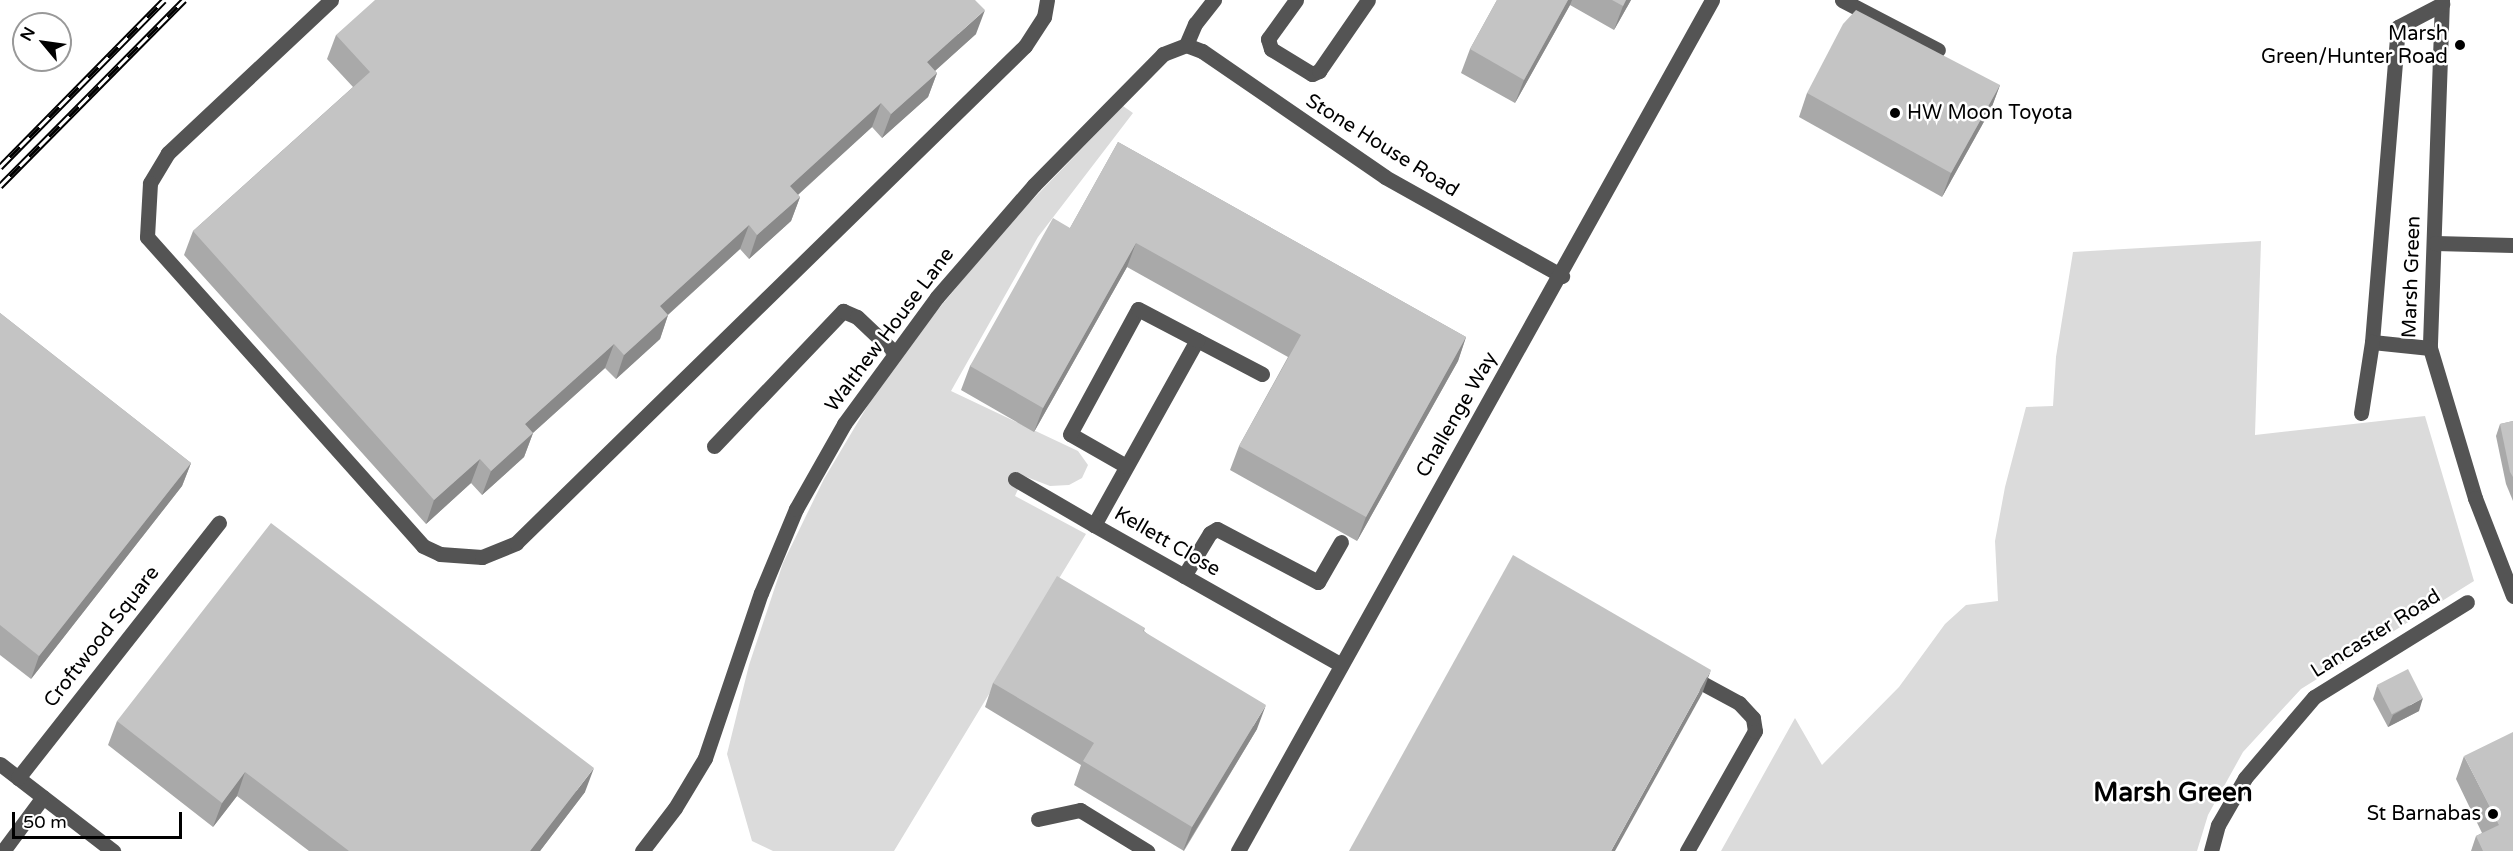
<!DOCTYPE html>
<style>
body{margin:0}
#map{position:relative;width:2513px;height:851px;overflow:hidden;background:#fff;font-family:"Varela Round",sans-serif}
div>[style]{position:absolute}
.green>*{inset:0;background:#dbdbdb}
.minor>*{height:15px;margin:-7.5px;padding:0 7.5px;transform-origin:7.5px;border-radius:7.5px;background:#545454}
.rail>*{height:7px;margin-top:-3.5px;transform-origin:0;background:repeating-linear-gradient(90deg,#fff 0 14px,#000 0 28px);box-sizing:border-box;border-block:2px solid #000}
.wall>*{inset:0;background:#a9a9a9}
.shaded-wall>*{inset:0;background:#898989}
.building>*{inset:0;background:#c4c4c4;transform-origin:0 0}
.dots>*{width:16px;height:16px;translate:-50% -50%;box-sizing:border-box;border:3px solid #fff;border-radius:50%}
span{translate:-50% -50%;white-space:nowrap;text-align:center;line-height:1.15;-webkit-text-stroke:5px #fff;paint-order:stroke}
.poi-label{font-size:20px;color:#000}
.right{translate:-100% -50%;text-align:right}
.left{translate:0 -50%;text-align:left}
.street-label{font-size:20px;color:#000}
.district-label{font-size:26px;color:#000;font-weight:700}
.north{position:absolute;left:12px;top:12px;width:60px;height:60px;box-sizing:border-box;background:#fff;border:2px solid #999;border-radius:50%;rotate:299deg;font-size:16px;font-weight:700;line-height:24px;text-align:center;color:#000}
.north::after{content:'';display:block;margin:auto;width:21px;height:27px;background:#000;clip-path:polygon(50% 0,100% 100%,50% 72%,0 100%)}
.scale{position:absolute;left:12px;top:812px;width:170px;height:27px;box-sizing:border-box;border:3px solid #000;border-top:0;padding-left:8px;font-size:18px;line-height:21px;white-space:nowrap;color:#000;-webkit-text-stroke:4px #fff;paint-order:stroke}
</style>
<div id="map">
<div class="green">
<div style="clip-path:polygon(1123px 106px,1133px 113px,1038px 237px,951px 391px,1078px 451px,1088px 465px,1082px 478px,1069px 485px,1050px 486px,1024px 476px,1015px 496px,1086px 534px,894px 851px,773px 851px,752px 841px,727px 754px,749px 665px,783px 563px,824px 479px,874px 395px,936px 312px,1007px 226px)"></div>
<div style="clip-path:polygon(2261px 241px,2255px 435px,2425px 416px,2474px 581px,2301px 689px,2243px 752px,2208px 815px,2197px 851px,1721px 851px,1795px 718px,1822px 765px,1899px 687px,1945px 624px,1966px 605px,1998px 601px,1995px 541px,2005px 487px,2026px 407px,2053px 406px,2056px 357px,2073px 252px)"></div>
</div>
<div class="minor">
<div style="left:331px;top:0;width:224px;rotate:136.8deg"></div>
<div style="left:168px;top:153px;width:35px;rotate:121deg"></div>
<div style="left:150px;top:183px;width:54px;rotate:93.2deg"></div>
<div style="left:147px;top:237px;width:414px;rotate:48.2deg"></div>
<div style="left:423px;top:546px;width:19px;rotate:25deg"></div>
<div style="left:440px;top:554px;width:42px;rotate:4.1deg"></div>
<div style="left:482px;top:557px;width:37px;rotate:-22deg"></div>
<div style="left:516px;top:543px;width:711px;rotate:-44.32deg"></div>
<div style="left:1025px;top:46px;width:35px;rotate:-57deg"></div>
<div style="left:1044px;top:17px;width:17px;rotate:-80deg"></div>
<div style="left:1296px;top:0;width:48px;rotate:125.7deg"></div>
<div style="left:1268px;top:39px;width:10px;rotate:73deg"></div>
<div style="left:1271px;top:49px;width:48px;rotate:31.4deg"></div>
<div style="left:1312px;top:74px;width:8px;rotate:-23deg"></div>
<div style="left:1319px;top:71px;width:86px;rotate:-55.4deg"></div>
<div style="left:1842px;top:0;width:108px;rotate:27.5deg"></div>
<div style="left:2442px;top:0;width:348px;rotate:92deg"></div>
<div style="left:2430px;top:348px;width:157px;rotate:73.3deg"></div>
<div style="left:2475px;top:498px;width:105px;rotate:68.8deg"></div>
<div style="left:1186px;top:45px;width:17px;rotate:21deg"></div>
<div style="left:1202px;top:51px;width:222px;rotate:34.5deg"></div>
<div style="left:1385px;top:177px;width:203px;rotate:29.2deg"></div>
<div style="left:1186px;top:45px;width:23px;rotate:-67deg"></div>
<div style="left:1195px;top:24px;width:31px;rotate:-52deg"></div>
<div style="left:2435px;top:243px;width:78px;rotate:1.5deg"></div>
<div style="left:2430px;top:348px;width:58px;rotate:-174.1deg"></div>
<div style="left:2372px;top:342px;width:316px;rotate:-85.3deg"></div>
<div style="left:2398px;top:27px;width:50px;rotate:-27.6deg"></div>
<div style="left:1262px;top:374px;width:73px;rotate:-152.4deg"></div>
<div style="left:1197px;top:340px;width:212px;rotate:119.1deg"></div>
<div style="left:1094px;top:525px;width:284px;rotate:29.5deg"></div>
<div style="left:2361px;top:413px;width:72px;rotate:-81.2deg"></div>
<div style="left:714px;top:446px;width:187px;rotate:-46.3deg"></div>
<div style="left:843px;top:311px;width:15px;rotate:23deg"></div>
<div style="left:857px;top:317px;width:52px;rotate:43.5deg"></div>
<div style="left:1126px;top:466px;width:64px;rotate:-150.3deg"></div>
<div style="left:1070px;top:434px;width:142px;rotate:-61.5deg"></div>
<div style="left:1138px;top:309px;width:67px;rotate:27.7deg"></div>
<div style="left:1015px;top:479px;width:91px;rotate:30.2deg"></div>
<div style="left:1184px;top:576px;width:50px;rotate:-58.8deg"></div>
<div style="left:1210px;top:533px;width:8px;rotate:-30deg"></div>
<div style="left:1217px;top:529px;width:114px;rotate:27.7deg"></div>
<div style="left:1318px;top:582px;width:46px;rotate:-60.1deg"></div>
<div style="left:0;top:764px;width:143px;rotate:37.6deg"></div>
<div style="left:18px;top:778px;width:325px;rotate:-51.8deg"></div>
<div style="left:1038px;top:819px;width:43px;rotate:-12.1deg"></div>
<div style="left:1080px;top:810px;width:79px;rotate:31.5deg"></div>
<div style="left:3px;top:851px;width:67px;rotate:-53.5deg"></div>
<div style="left:642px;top:851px;width:54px;rotate:-52.5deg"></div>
<div style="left:675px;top:808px;width:58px;rotate:-59deg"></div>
<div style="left:705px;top:758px;width:174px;rotate:-71.3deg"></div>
<div style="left:761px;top:593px;width:91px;rotate:-67.4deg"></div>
<div style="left:796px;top:509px;width:98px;rotate:-60.5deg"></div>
<div style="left:844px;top:424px;width:157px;rotate:-53.8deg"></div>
<div style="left:937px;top:297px;width:148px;rotate:-49.1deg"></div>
<div style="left:1034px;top:185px;width:184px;rotate:-45.4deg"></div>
<div style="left:1163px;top:54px;width:25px;rotate:-21deg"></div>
<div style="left:1238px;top:851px;width:974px;rotate:-60.88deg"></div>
<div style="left:1687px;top:851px;width:138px;rotate:-60.5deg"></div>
<div style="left:1755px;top:731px;width:13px;rotate:-99deg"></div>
<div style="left:1753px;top:718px;width:21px;rotate:-133deg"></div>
<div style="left:1739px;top:703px;width:57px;rotate:-151.6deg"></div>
<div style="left:2211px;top:851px;width:27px;rotate:-75deg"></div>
<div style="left:2218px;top:825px;width:54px;rotate:-60.1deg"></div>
<div style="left:2245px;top:778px;width:106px;rotate:-49.6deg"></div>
<div style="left:2314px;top:697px;width:180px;rotate:-31.8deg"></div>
</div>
<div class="rail">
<div style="left:0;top:167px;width:234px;rotate:-45.5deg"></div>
<div style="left:0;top:186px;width:262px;rotate:-45.3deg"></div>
</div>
<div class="wall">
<div style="clip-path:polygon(1497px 0,1631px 0,1614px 30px,1570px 5px,1515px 103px,1461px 73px,1470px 49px)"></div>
<div style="clip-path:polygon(976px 34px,935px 71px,937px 73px,928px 97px,882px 138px,872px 127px,798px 195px,800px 197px,791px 221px,749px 259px,740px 249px,668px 315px,660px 339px,616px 379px,605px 368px,533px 433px,524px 457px,482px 495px,471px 483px,426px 524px,184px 255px,193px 231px,353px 87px,327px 59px,336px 35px)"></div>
<div style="clip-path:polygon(2000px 85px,1991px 109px,1942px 197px,1799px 117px,1807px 93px)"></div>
<div style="clip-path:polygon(1118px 142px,1466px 337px,1458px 361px,1357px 541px,1230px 470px,1239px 446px,1288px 357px,1127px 267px,1034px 432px,961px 390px,970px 366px,1070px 228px)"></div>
<div style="clip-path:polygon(0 313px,191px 463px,182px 486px,31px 679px,0 655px)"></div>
<div style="clip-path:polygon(2513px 421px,2513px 501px,2506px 484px,2496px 436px,2500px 424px)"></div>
<div style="clip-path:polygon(1145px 628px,1144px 631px,1257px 729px,1184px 851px,1074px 785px,1081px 765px,985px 707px,993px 683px)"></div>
<div style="clip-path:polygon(2377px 686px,2419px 711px,2388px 727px,2373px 699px)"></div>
<div style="clip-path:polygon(117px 721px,585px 792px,540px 851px,309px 851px,237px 796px,213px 827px,108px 745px)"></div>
<div style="clip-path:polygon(2464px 756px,2513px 851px,2471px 851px,2476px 836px,2482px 833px,2456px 779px)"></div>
</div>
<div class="shaded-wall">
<div style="clip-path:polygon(1568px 0,1572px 0,1570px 5px,1515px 103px,1524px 80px)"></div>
<div style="clip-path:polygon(1626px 0,1631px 0,1614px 30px,1623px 6px)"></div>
<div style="clip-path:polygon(985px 10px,976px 34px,918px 86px,927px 62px)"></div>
<div style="clip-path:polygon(937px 73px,928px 97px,882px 138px,891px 114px)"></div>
<div style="clip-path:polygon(2000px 85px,1991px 109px,1942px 197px,1951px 173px)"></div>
<div style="clip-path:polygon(881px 103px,872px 127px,781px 210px,790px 186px)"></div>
<div style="clip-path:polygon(800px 197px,791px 221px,749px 259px,757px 235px)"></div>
<div style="clip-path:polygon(749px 225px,740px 249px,651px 330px,660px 306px)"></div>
<div style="clip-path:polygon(1136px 243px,1127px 267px,1034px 432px,1043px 408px)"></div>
<div style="clip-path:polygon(668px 315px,660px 339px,616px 379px,624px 355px)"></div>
<div style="clip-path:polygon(1466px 337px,1458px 361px,1357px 541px,1366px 517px)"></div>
<div style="clip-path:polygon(614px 344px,605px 368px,516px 448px,525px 424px)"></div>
<div style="clip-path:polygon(533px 433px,524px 457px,482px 495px,491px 471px)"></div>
<div style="clip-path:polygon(480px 459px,471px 483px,426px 524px,434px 500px)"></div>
<div style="clip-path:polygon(191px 463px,182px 486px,31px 679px,39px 656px)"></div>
<div style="clip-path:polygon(1711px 670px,1702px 694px,1615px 851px,1611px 851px)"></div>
<div style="clip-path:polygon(2423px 698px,2419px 711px,2388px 727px,2393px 715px)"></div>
<div style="clip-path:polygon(1266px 705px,1257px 729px,1183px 851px,1192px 827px)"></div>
<div style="clip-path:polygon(594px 768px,585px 792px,540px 851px,530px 851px)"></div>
<div style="clip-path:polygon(245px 772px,237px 796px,213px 827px,222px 803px)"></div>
</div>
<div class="building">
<div style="clip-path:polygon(375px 0,975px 0,985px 10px,927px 62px,937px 73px,891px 114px,881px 103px,790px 186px,800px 197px,757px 235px,749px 225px,660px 306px,668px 315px,624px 355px,614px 344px,525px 424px,533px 433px,491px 471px,480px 459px,434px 500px,193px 231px,370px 72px,336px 35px)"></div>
<div style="clip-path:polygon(1497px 0,1568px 0,1524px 80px,1470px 49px)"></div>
<div style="clip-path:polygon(1612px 0,1626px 0,1623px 6px)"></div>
<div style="clip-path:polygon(1856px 10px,2000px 85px,1951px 173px,1807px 93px,1843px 24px)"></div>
<div style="clip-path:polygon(1118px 142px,1466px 337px,1366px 517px,1239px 446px,1301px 335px,1136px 243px,1043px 408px,970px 366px,1053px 218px,1070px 228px)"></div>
<div style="clip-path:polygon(0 313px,191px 463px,39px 656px,0 625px)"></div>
<div style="clip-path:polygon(2513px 421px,2513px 477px,2510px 472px,2500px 424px)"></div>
<div style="clip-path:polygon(271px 523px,594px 768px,530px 851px,349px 851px,245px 772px,222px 803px,117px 721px)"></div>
<div style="clip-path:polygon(1513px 555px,1711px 670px,1611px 851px,1349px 851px)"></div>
<div style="clip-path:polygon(1057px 576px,1145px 628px,1143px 631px,1266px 705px,1192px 827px,1083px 761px,1094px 743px,993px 683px)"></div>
<div style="left:2408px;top:669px;width:33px;height:35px;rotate:63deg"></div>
<div style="clip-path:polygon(2513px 732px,2513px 851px,2483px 851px,2476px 836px,2499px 825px,2464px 756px)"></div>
</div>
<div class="dots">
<div style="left:2460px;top:45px;background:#000"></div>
<div style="left:1895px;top:113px;background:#000"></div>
<div style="left:2493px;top:814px;background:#000"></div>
</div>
<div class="poi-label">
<span class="right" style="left:2448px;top:46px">Marsh<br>Green/Hunter Road</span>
<span class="left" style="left:1907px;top:113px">HW Moon Toyota</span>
<span class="right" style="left:2481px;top:814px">St Barnabas</span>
</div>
<div class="street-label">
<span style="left:1382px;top:146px;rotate:32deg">Stone House Road</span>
<span style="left:2412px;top:277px;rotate:-88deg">Marsh Green</span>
<span style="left:890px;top:330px;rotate:-53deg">Walthew House Lane</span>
<span style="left:1457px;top:415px;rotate:-60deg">Challenge Way</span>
<span style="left:1167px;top:542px;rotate:30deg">Kellett Close</span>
<span style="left:2376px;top:634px;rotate:-32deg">Lancaster Road</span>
<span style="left:102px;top:637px;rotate:-52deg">Croftwood Square</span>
</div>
<div class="district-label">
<span style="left:2173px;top:793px">Marsh Green</span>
</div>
<div class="north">N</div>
<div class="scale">50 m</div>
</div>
